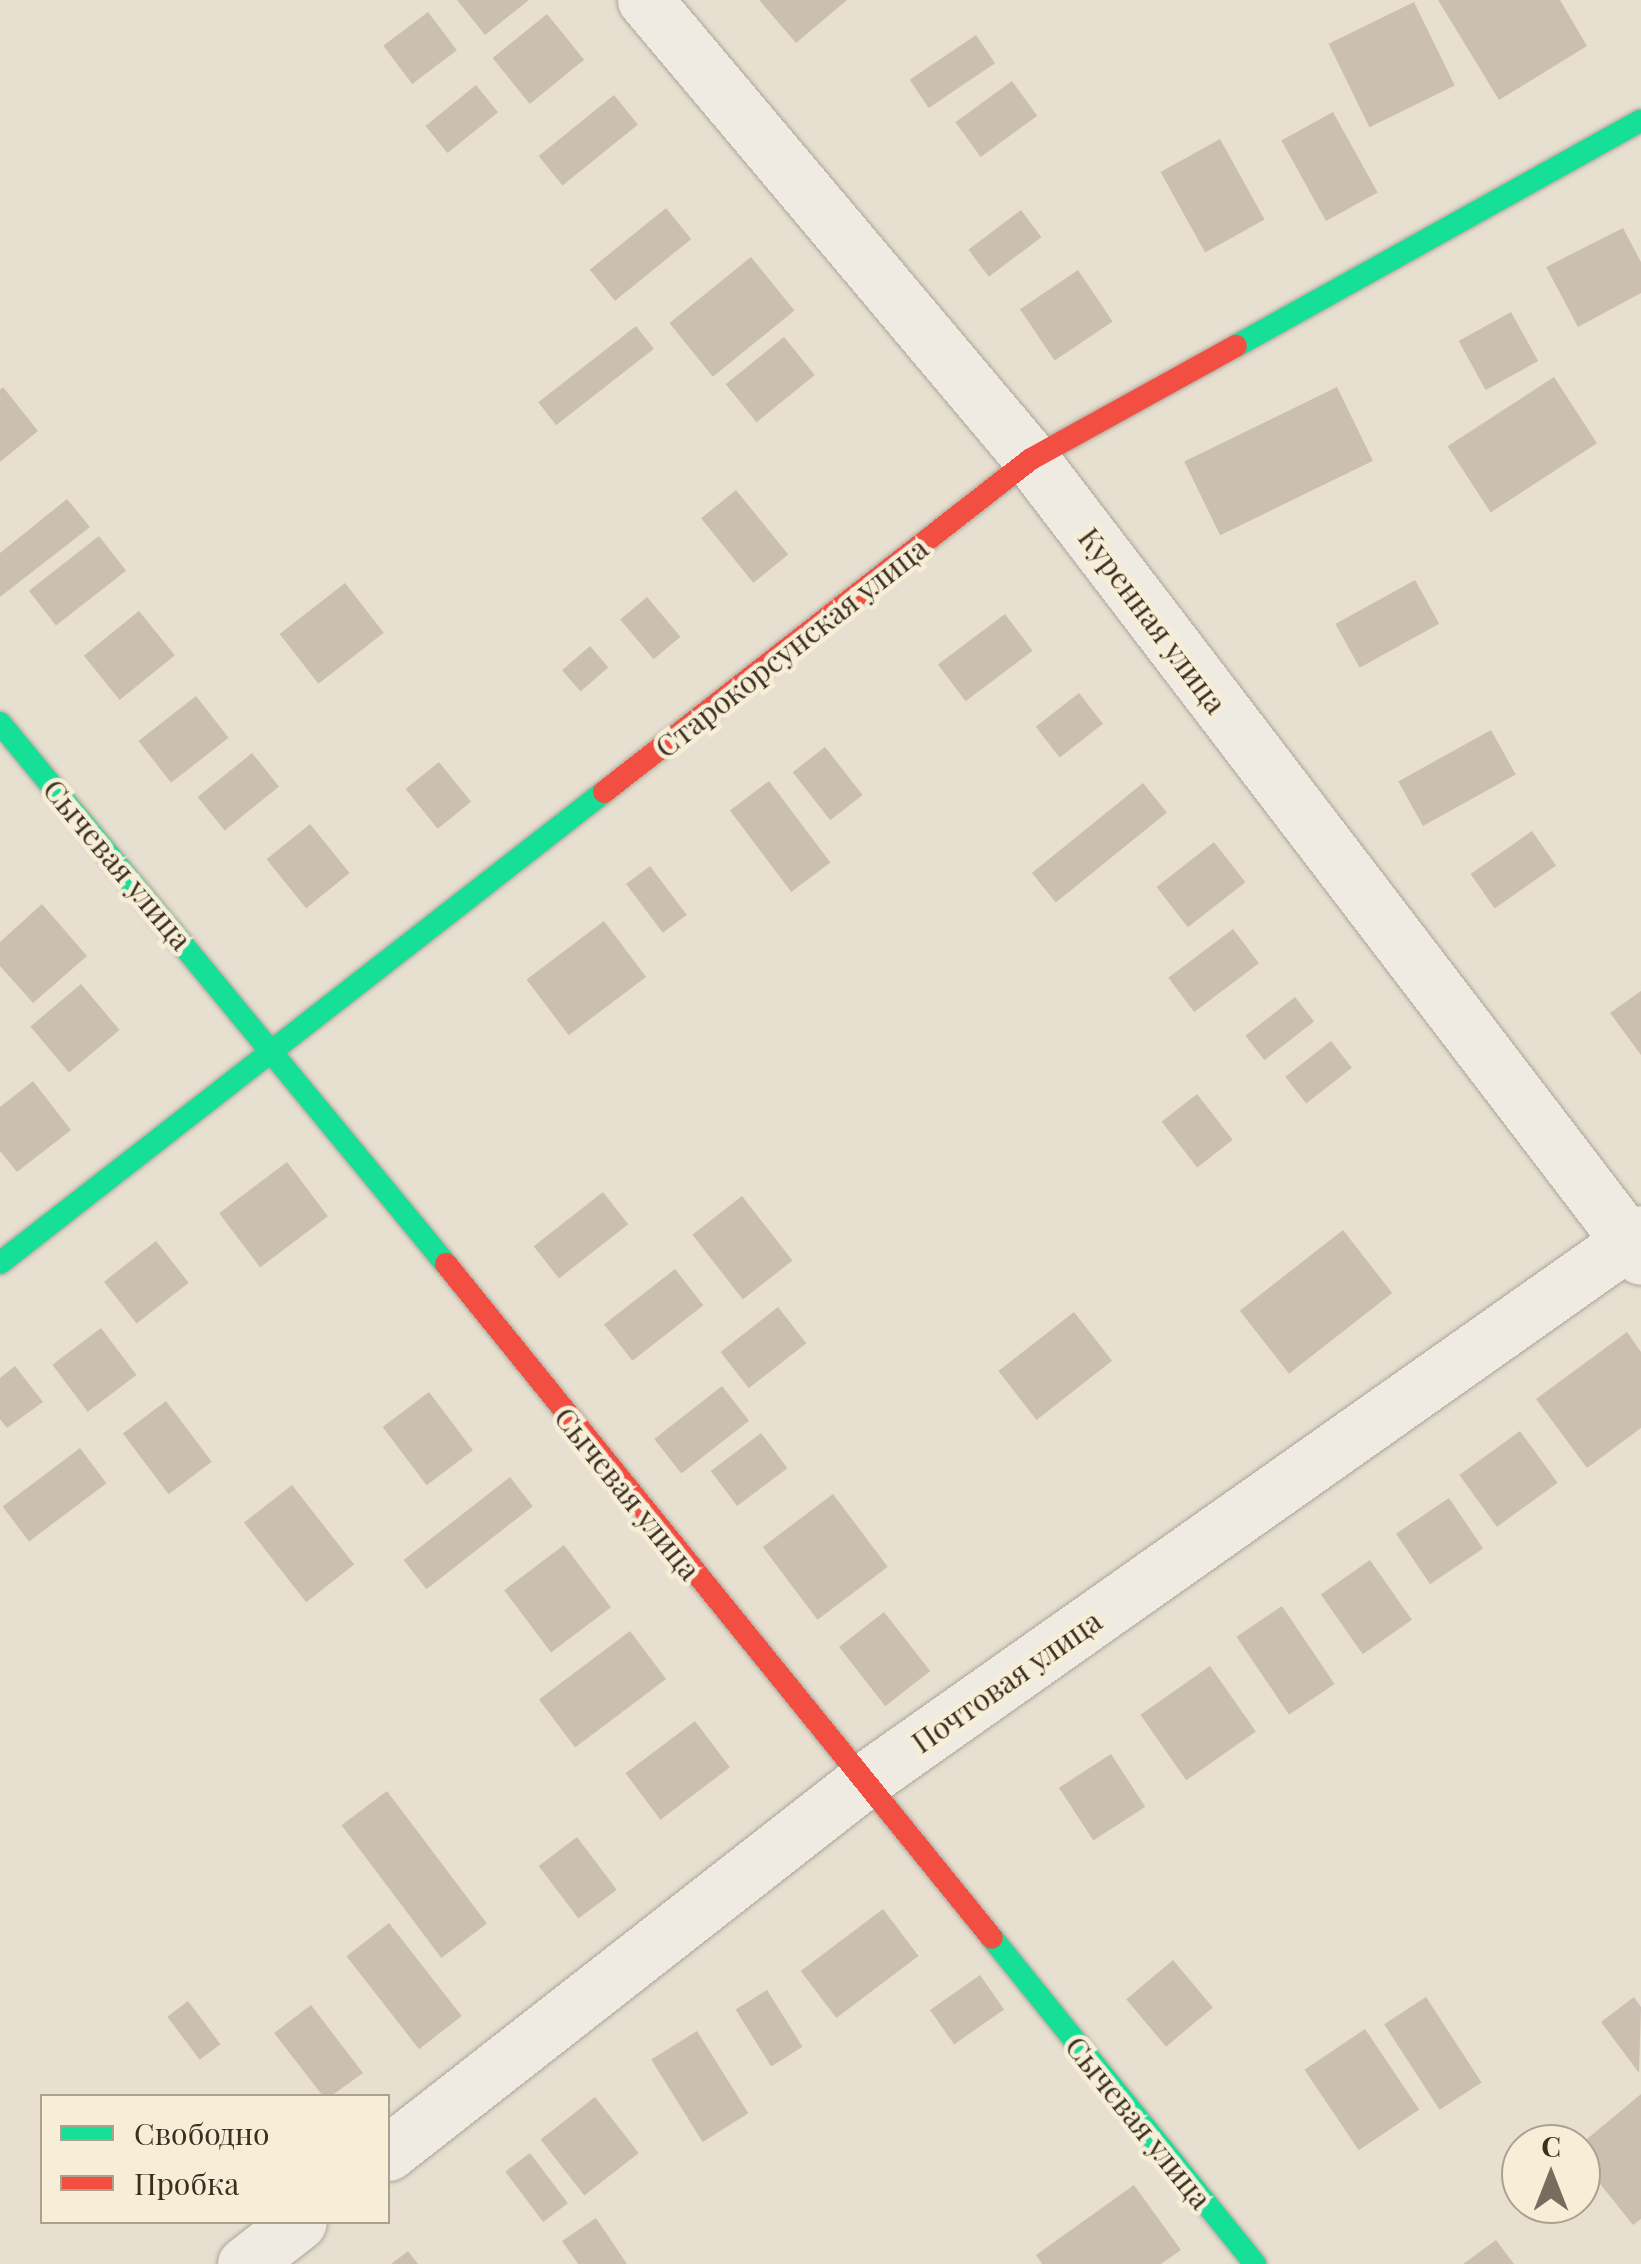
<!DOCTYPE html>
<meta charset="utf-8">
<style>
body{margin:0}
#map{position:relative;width:1641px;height:2264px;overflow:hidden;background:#e7e0d1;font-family:"Playfair Display",serif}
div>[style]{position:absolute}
.building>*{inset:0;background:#cbbfb2;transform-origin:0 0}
.roads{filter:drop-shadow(0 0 2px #ada599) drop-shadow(0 0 2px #ada599)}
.street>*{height:55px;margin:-27.5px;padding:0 27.5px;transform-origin:27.5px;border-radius:27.5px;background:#efebe3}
.fast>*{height:22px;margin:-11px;padding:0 11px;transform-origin:11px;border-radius:11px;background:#16e098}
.jam>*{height:22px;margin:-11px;padding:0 11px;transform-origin:11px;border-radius:11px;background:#f24e42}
span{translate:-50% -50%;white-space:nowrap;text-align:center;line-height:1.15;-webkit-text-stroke:9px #f7eed8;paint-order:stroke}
.street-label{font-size:30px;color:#3d2e20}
.legend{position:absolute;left:40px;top:2094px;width:350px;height:130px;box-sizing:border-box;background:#f7eed8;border:2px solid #ada18e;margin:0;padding:12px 18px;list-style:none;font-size:30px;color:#3d2e20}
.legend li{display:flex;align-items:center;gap:20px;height:50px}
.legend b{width:50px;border:2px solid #ada18e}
.north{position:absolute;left:1501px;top:2124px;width:100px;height:100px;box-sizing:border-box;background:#f7eed8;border:2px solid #ada18e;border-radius:50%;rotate:0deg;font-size:28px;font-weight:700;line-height:40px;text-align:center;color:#3d2e20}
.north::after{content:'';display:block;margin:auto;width:35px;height:45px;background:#786c5e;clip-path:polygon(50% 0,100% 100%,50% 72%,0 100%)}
</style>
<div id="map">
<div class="building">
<div style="clip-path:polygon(457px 0,529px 0,485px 35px)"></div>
<div style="clip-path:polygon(759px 0,847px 0,796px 43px)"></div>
<div style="clip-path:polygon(1438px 0,1560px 0,1587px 46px,1499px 100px)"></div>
<div style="left:1414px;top:2px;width:93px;height:95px;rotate:64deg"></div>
<div style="left:428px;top:12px;width:48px;height:56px;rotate:53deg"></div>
<div style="left:547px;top:14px;width:59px;height:70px;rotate:51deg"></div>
<div style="left:976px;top:35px;width:34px;height:80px;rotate:56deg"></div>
<div style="left:1012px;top:81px;width:43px;height:70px;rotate:54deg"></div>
<div style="left:476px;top:85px;width:35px;height:65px;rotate:51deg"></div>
<div style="left:614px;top:95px;width:38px;height:97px;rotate:51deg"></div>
<div style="left:1333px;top:112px;width:92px;height:59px;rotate:61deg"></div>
<div style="left:1220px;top:139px;width:92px;height:68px;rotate:61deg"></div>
<div style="left:666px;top:208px;width:40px;height:98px;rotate:51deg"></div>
<div style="left:1021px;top:210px;width:34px;height:66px;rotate:53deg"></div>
<div style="clip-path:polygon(1623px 228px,1641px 262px,1641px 293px,1578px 327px,1546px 267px)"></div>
<div style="left:751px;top:257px;width:69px;height:105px;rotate:51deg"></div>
<div style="left:1078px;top:270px;width:62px;height:70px;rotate:56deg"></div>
<div style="left:1511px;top:312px;width:56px;height:60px;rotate:61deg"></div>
<div style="left:636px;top:326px;width:29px;height:124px;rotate:52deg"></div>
<div style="left:784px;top:337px;width:49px;height:75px;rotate:51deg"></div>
<div style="left:1554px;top:377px;width:79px;height:127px;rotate:57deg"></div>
<div style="clip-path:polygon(3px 387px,38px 431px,0 462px,0 390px)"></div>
<div style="left:1337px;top:387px;width:82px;height:170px;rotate:64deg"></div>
<div style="left:736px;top:490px;width:83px;height:45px;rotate:51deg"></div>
<div style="clip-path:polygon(67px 499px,90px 527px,0 597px,0 553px)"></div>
<div style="left:99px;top:536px;width:44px;height:89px;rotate:52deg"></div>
<div style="left:1415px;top:580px;width:50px;height:91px;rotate:61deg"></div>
<div style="left:345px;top:583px;width:63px;height:83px;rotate:52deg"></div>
<div style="left:647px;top:597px;width:52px;height:35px;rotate:50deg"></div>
<div style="left:139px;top:611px;width:57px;height:71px;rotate:51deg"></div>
<div style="left:1005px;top:614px;width:46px;height:84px;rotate:53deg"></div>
<div style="left:590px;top:646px;width:28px;height:37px;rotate:49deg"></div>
<div style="left:1079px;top:693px;width:39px;height:55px;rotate:52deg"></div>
<div style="left:196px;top:696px;width:53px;height:73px;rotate:52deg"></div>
<div style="left:1491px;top:730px;width:51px;height:106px;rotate:61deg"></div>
<div style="left:825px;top:747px;width:61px;height:41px;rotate:52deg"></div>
<div style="left:252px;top:753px;width:43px;height:70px;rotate:51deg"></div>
<div style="left:439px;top:762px;width:51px;height:43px;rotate:51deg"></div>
<div style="left:769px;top:781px;width:102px;height:49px;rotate:53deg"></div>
<div style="left:1143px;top:783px;width:38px;height:143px;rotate:51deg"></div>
<div style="left:310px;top:824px;width:63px;height:56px;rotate:51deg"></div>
<div style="left:1532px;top:831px;width:42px;height:75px;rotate:55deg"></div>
<div style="left:1214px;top:842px;width:51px;height:73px;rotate:52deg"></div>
<div style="left:650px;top:866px;width:61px;height:30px;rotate:53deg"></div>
<div style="clip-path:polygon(42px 904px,87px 956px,33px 1003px,0 966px,0 942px)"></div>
<div style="left:604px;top:921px;width:70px;height:97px;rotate:53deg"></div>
<div style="left:1233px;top:929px;width:43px;height:81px;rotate:53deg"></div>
<div style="left:81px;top:984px;width:60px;height:66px;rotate:50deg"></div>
<div style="clip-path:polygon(1641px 991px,1641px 1055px,1610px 1013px)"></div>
<div style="left:1295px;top:997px;width:31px;height:63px;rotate:52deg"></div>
<div style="left:1331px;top:1041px;width:34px;height:58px;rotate:52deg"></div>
<div style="clip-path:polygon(33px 1081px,71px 1130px,17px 1172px,0 1151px,0 1107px)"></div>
<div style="left:1197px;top:1094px;width:58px;height:45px;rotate:52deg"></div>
<div style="left:287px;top:1162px;width:68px;height:85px;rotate:53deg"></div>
<div style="left:603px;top:1192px;width:41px;height:88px;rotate:52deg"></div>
<div style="left:742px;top:1196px;width:82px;height:63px;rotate:52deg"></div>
<div style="left:1343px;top:1230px;width:80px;height:131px;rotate:52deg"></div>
<div style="left:156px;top:1241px;width:53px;height:66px;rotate:52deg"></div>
<div style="left:675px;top:1269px;width:46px;height:90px;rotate:52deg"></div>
<div style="left:778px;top:1307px;width:46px;height:73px;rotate:52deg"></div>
<div style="left:1074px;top:1312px;width:62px;height:96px;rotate:52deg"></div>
<div style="left:101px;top:1328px;width:59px;height:61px;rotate:53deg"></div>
<div style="clip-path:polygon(1627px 1332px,1641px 1352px,1641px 1428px,1587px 1468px,1536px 1399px)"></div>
<div style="clip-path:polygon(15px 1366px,43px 1402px,7px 1428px,0 1419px,0 1378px)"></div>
<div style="left:722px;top:1386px;width:44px;height:86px;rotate:52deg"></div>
<div style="left:429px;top:1392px;width:73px;height:58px;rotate:53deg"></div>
<div style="left:166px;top:1401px;width:76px;height:54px;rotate:53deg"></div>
<div style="left:1520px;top:1431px;width:64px;height:75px;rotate:54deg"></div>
<div style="left:761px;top:1433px;width:44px;height:63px;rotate:53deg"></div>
<div style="left:80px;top:1448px;width:44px;height:97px;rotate:53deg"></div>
<div style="left:510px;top:1477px;width:37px;height:135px;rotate:52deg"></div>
<div style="left:292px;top:1485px;width:101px;height:61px;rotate:52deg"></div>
<div style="left:833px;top:1494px;width:91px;height:88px;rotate:53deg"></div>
<div style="left:1449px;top:1498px;width:61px;height:64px;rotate:56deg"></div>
<div style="left:564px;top:1545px;width:78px;height:75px;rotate:53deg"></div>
<div style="left:1370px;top:1560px;width:73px;height:60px;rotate:55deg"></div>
<div style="left:1282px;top:1606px;width:94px;height:55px;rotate:56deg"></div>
<div style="left:884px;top:1612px;width:75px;height:57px;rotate:52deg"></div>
<div style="left:630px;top:1631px;width:60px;height:114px;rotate:53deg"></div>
<div style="left:1210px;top:1666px;width:80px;height:85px;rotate:55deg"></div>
<div style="left:695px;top:1721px;width:58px;height:87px;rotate:53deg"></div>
<div style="left:1111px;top:1754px;width:63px;height:62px;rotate:57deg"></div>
<div style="left:387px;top:1791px;width:166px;height:57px;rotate:53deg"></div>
<div style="left:577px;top:1837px;width:66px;height:48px;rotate:53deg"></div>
<div style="left:883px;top:1909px;width:59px;height:103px;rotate:53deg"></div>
<div style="left:389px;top:1923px;width:118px;height:54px;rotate:52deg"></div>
<div style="left:1173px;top:1960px;width:62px;height:61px;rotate:50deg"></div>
<div style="left:980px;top:1975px;width:42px;height:61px;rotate:55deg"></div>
<div style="left:767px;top:1990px;width:67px;height:37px;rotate:58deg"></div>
<div style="left:1426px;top:1997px;width:102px;height:50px;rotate:57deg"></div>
<div style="clip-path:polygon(1634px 1997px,1641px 2007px,1639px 2073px,1601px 2022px)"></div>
<div style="left:188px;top:2001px;width:54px;height:26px;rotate:53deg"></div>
<div style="clip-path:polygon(311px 2005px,363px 2073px,331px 2096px,323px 2096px,274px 2033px)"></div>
<div style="left:1365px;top:2029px;width:97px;height:73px;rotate:56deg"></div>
<div style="left:697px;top:2031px;width:97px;height:54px;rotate:58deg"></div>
<div style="clip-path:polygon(1641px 2094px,1641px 2219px,1633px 2225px,1581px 2160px,1581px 2144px)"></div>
<div style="left:595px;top:2097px;width:71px;height:69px;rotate:52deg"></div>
<div style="clip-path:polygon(1543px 2126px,1555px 2144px,1521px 2144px,1521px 2167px,1508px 2149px)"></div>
<div style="left:530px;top:2153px;width:63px;height:31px;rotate:53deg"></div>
<div style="clip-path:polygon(1134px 2185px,1181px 2250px,1161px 2264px,1042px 2264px,1036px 2255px)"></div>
<div style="clip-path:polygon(596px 2218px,627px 2264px,578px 2264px,562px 2241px)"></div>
<div style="clip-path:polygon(1496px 2240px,1514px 2264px,1463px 2264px)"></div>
<div style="clip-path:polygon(408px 2251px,418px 2264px,391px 2264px)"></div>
</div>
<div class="roads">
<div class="street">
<div style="left:645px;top:0;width:600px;rotate:49.94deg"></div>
<div style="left:1031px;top:459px;width:1004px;rotate:52.61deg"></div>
<div style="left:388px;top:2153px;width:601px;rotate:-38.03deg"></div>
<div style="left:861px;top:1783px;width:954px;rotate:-35.19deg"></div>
<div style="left:245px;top:2264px;width:68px;rotate:-37.9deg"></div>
</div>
<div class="fast">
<div style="left:1236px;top:346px;width:463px;rotate:-29.1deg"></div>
<div style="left:0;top:723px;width:701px;rotate:50.5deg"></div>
<div style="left:0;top:1263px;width:766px;rotate:-37.95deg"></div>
<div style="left:992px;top:1938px;width:419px;rotate:51.1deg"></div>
</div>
<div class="jam">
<div style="left:604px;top:792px;width:541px;rotate:-37.95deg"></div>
<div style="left:1031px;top:459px;width:234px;rotate:-28.9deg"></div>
<div style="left:446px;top:1264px;width:867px;rotate:50.99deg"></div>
</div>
</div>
<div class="street-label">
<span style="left:1153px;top:620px;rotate:53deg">Куренная улица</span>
<span style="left:791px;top:647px;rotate:-38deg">Старокорсунская улица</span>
<span style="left:118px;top:864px;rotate:50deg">Сычевая улица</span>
<span style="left:628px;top:1493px;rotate:51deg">Сычевая улица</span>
<span style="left:1006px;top:1681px;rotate:-35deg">Почтовая улица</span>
<span style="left:1139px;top:2122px;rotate:51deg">Сычевая улица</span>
</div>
<ul class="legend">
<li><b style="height:12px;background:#16e098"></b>Свободно</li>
<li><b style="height:12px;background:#f24e42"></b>Пробка</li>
</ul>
<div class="north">С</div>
</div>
